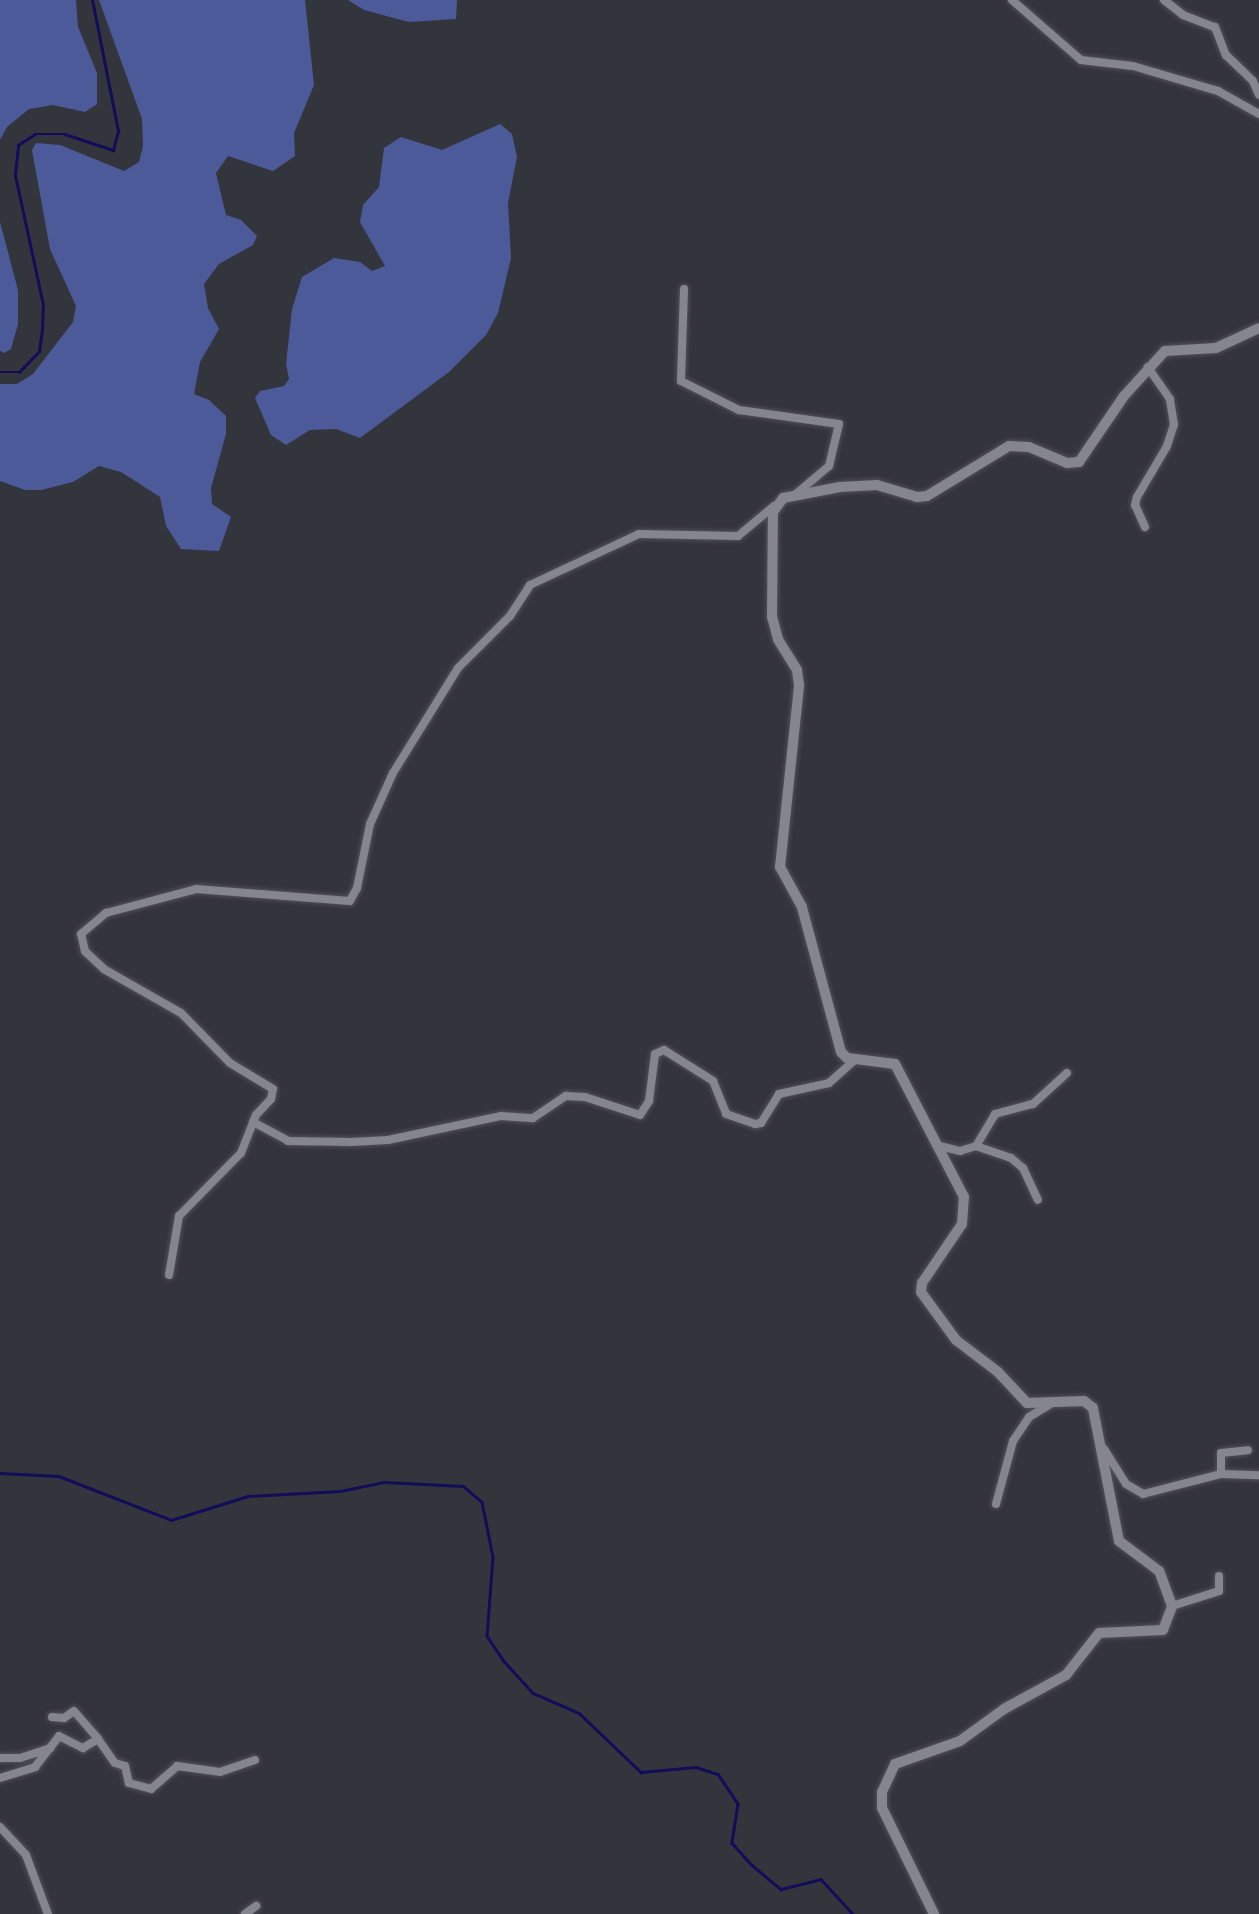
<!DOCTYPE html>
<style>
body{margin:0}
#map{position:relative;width:1259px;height:1914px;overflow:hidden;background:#33353c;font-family:Rubik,sans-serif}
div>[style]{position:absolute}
.green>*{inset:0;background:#4d5a9a}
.stream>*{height:2.5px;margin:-1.25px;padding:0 1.25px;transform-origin:1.25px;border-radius:1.25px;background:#120d59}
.roads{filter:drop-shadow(0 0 2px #4f5156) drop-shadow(0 0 2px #4f5156)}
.minor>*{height:8px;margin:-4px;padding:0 4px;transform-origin:4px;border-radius:4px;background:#84868e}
.tertiary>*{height:10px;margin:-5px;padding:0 5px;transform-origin:5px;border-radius:5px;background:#84868e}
span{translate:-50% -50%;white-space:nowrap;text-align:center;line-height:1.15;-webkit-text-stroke:5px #292b32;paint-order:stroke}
</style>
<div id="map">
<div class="green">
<div style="clip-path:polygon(0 0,76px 0,78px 27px,97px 73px,97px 104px,85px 112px,53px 105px,29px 109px,7px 127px,0 140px)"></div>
<div style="clip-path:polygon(99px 0,305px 0,314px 85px,294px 133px,295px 156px,273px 171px,228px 156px,216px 173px,226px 215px,241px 220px,257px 236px,253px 245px,219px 264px,204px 284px,208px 308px,219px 329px,200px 362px,194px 394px,209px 400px,226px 416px,226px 434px,211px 488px,212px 504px,231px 517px,219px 551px,181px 549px,166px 526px,160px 497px,121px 472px,99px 466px,73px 482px,41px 490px,25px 490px,0 481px,0 384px,17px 384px,33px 374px,73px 322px,76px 306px,50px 249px,32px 150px,36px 143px,60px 145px,124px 171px,139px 162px,143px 146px,142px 119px)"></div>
<div style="clip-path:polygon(348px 0,457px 0,456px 19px,409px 22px,364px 10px)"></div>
<div style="clip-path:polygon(500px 124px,512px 134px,517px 157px,508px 203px,511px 258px,498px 313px,486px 335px,449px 372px,360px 438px,336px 429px,310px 430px,286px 445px,271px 435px,255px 398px,260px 391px,284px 386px,289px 379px,286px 364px,292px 309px,302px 277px,334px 258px,360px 262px,372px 271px,385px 266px,360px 222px,363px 205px,379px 187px,384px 148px,401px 137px,442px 150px)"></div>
<div style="clip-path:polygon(0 222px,18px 290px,18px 324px,11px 349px,4px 353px,0 351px)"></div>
</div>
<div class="stream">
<div style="left:0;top:372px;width:19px"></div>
<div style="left:19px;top:372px;width:29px;rotate:-46deg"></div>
<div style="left:39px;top:351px;width:21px;rotate:-82deg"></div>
<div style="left:42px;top:330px;width:25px;rotate:-88deg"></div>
<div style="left:43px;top:305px;width:133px;rotate:-102.2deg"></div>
<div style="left:15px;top:175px;width:30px;rotate:-84deg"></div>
<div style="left:18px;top:145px;width:20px;rotate:-33deg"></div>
<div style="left:35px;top:134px;width:30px"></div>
<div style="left:65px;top:134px;width:51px;rotate:18.4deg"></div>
<div style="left:113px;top:150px;width:20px;rotate:-75deg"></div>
<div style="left:118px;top:131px;width:134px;rotate:-101.2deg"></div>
<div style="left:0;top:1473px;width:59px;rotate:2.9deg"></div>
<div style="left:59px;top:1476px;width:120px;rotate:21.4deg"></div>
<div style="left:171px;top:1520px;width:81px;rotate:-17.3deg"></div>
<div style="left:248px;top:1496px;width:92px;rotate:-3.1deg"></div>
<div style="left:340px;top:1491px;width:45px;rotate:-11.6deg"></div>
<div style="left:384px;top:1482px;width:79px;rotate:2.9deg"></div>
<div style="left:463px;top:1486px;width:25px;rotate:40deg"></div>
<div style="left:482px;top:1502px;width:56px;rotate:78.7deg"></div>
<div style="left:493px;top:1557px;width:79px;rotate:94.3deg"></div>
<div style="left:487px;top:1636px;width:30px;rotate:56deg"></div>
<div style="left:504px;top:1661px;width:43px;rotate:47.8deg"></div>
<div style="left:533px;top:1693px;width:50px;rotate:23.5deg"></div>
<div style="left:579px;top:1713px;width:86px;rotate:43.6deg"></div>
<div style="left:641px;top:1772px;width:55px;rotate:-5.2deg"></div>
<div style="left:696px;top:1767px;width:23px;rotate:18deg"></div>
<div style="left:718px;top:1774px;width:36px;rotate:56deg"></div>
<div style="left:738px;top:1804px;width:39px;rotate:99deg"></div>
<div style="left:732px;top:1843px;width:30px;rotate:48deg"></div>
<div style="left:752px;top:1865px;width:38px;rotate:40deg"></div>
<div style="left:781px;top:1889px;width:41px;rotate:-14deg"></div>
<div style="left:821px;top:1879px;width:47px;rotate:47.6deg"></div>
</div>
<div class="roads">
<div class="minor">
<div style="left:1012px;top:0;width:91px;rotate:41deg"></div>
<div style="left:1081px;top:60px;width:52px;rotate:6.6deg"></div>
<div style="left:1133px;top:66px;width:89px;rotate:16.4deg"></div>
<div style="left:1218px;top:91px;width:47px;rotate:29.3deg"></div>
<div style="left:1164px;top:0;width:24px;rotate:38deg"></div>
<div style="left:1183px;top:15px;width:34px;rotate:21deg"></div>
<div style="left:1215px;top:27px;width:30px;rotate:69deg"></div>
<div style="left:1226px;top:55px;width:37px;rotate:44deg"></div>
<div style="left:1253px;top:81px;width:15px;rotate:67deg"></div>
<div style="left:684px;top:289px;width:92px;rotate:91.9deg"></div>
<div style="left:681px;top:381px;width:65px;rotate:26.6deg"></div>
<div style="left:739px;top:410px;width:101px;rotate:8deg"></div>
<div style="left:839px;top:424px;width:43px;rotate:103.4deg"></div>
<div style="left:829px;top:466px;width:43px;rotate:139.7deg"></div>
<div style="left:1145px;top:527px;width:24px;rotate:-114deg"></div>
<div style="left:1135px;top:505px;width:8px;rotate:-76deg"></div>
<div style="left:1137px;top:497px;width:59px;rotate:-59.5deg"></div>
<div style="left:1167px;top:446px;width:22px;rotate:-72deg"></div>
<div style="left:1174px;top:425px;width:26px;rotate:-99deg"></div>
<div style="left:1170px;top:399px;width:39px;rotate:-125deg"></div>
<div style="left:253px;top:1122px;width:40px;rotate:28deg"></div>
<div style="left:288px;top:1141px;width:63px;rotate:0.9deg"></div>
<div style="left:351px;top:1142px;width:37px;rotate:-3deg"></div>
<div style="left:388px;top:1140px;width:116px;rotate:-12deg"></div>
<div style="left:501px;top:1116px;width:32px;rotate:4deg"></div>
<div style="left:533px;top:1118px;width:40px;rotate:-34deg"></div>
<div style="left:566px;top:1096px;width:19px;rotate:3deg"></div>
<div style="left:585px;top:1097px;width:58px;rotate:18.1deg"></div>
<div style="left:640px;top:1115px;width:17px;rotate:-57deg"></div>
<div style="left:649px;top:1101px;width:47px;rotate:-82.7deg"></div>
<div style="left:655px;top:1054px;width:10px;rotate:-24deg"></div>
<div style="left:664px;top:1050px;width:58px;rotate:32.3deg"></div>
<div style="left:713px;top:1081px;width:35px;rotate:68deg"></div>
<div style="left:726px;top:1114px;width:31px;rotate:19deg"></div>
<div style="left:755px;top:1124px;width:6px;rotate:-9deg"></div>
<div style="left:761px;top:1123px;width:34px;rotate:-58deg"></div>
<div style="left:779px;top:1094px;width:51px;rotate:-12.4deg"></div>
<div style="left:829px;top:1083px;width:36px;rotate:-42deg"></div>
<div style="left:936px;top:1145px;width:25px;rotate:14deg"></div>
<div style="left:960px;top:1151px;width:17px;rotate:-17deg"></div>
<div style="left:976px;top:1146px;width:37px;rotate:-59deg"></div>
<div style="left:995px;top:1114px;width:39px;rotate:-15deg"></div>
<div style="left:1033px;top:1104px;width:46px;rotate:-42.4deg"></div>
<div style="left:976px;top:1146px;width:37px;rotate:19deg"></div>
<div style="left:1011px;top:1158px;width:16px;rotate:40deg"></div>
<div style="left:1023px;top:1168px;width:35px;rotate:65deg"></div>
<div style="left:169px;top:1275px;width:60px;rotate:-80.4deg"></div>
<div style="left:179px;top:1216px;width:88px;rotate:-45.5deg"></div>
<div style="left:241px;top:1153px;width:41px;rotate:-68.5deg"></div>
<div style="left:256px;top:1115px;width:22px;rotate:-47deg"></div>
<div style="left:271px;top:1099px;width:10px;rotate:-79deg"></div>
<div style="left:273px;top:1089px;width:50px;rotate:-148.8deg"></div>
<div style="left:230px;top:1063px;width:70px;rotate:-134.4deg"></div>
<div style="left:181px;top:1013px;width:89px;rotate:-150.3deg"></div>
<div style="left:104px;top:969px;width:26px;rotate:-137deg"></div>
<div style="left:85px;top:951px;width:17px;rotate:-103deg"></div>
<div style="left:81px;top:934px;width:33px;rotate:-40deg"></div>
<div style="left:106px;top:913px;width:93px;rotate:-14.9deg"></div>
<div style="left:196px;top:889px;width:154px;rotate:4.5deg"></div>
<div style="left:350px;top:901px;width:15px;rotate:-62deg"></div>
<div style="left:357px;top:888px;width:65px;rotate:-78.5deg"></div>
<div style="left:370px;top:824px;width:56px;rotate:-65.7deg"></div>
<div style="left:393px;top:773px;width:123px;rotate:-58.2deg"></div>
<div style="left:458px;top:668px;width:74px;rotate:-45deg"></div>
<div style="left:510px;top:616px;width:37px;rotate:-57deg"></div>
<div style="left:530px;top:585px;width:120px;rotate:-25.1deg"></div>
<div style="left:639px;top:534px;width:99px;rotate:1.2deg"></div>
<div style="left:738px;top:536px;width:47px;rotate:-39.8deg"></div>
<div style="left:1104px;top:1449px;width:41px;rotate:57.8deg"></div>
<div style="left:1126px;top:1484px;width:20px;rotate:30deg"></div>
<div style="left:1143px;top:1494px;width:81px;rotate:-14.4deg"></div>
<div style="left:1221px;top:1474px;width:38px;rotate:2deg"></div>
<div style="left:1221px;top:1474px;width:21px;rotate:-90deg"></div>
<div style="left:1221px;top:1453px;width:27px;rotate:-6deg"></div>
<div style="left:996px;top:1504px;width:65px;rotate:-74.9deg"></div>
<div style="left:1013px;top:1441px;width:29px;rotate:-56deg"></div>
<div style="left:1029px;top:1417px;width:26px;rotate:-31deg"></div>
<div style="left:1172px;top:1606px;width:49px;rotate:-17.7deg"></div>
<div style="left:1219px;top:1591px;width:15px;rotate:-90deg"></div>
<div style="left:52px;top:1717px;width:12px;rotate:5deg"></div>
<div style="left:64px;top:1718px;width:12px;rotate:-35deg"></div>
<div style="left:74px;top:1711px;width:37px;rotate:49deg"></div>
<div style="left:0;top:1758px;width:20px"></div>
<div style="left:20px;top:1758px;width:32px;rotate:-18deg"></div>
<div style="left:0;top:1778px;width:37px;rotate:-17deg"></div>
<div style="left:35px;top:1767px;width:39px;rotate:-52deg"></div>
<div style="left:59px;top:1736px;width:27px;rotate:27deg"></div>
<div style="left:83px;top:1748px;width:17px;rotate:-31deg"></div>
<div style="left:98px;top:1739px;width:29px;rotate:55deg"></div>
<div style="left:115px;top:1763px;width:10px;rotate:17deg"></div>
<div style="left:125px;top:1766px;width:17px;rotate:77deg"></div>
<div style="left:129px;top:1783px;width:23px;rotate:15deg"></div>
<div style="left:151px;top:1789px;width:35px;rotate:-41deg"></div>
<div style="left:177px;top:1766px;width:43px;rotate:7.9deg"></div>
<div style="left:220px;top:1772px;width:37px;rotate:-19deg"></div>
<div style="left:0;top:1827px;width:38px;rotate:47deg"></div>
<div style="left:26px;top:1855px;width:63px;rotate:69.6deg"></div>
<div style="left:245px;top:1914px;width:14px;rotate:-36deg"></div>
</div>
<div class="tertiary">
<div style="left:934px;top:1914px;width:118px;rotate:-116.1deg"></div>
<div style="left:882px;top:1808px;width:16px;rotate:-90deg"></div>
<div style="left:882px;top:1792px;width:31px;rotate:-65deg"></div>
<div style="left:895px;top:1764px;width:69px;rotate:-19.5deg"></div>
<div style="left:960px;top:1741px;width:54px;rotate:-36deg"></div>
<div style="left:1004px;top:1709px;width:71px;rotate:-28.7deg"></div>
<div style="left:1066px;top:1675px;width:53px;rotate:-51.8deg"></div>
<div style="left:1099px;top:1633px;width:64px;rotate:-2.7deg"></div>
<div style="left:1163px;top:1630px;width:26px;rotate:-69deg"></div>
<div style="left:1172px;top:1606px;width:37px;rotate:-110deg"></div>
<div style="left:1159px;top:1571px;width:50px;rotate:-143.1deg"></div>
<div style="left:1119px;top:1541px;width:136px;rotate:-101.1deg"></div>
<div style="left:1093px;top:1408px;width:11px;rotate:-142deg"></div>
<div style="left:1084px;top:1401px;width:57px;rotate:178deg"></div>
<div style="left:1027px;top:1403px;width:42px;rotate:-133.1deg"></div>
<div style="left:998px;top:1372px;width:53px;rotate:-142.7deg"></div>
<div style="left:956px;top:1340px;width:59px;rotate:-126.1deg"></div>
<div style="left:921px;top:1292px;width:9px;rotate:-84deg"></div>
<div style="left:922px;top:1283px;width:71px;rotate:-55.9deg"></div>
<div style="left:962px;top:1224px;width:27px;rotate:-86deg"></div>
<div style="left:964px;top:1197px;width:150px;rotate:-117.4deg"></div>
<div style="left:895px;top:1064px;width:48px;rotate:-172.9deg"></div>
<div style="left:847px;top:1058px;width:8px;rotate:-135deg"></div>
<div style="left:841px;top:1052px;width:150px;rotate:-105.1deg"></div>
<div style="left:802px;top:907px;width:46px;rotate:-118.8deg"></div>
<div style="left:780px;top:867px;width:183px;rotate:-84deg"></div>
<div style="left:799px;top:685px;width:15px;rotate:-98deg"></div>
<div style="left:797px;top:670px;width:36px;rotate:-122deg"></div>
<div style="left:778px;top:639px;width:23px;rotate:-105deg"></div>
<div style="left:772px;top:617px;width:105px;rotate:-89.5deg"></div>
<div style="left:773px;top:512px;width:17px;rotate:-54deg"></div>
<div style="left:783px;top:498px;width:58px;rotate:-10.9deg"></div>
<div style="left:840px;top:487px;width:37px;rotate:-3deg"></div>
<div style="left:877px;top:485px;width:42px;rotate:16.7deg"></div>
<div style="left:917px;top:497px;width:10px;rotate:-6deg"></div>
<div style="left:927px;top:496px;width:96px;rotate:-31.4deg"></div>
<div style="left:1009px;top:446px;width:20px;rotate:3deg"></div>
<div style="left:1029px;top:447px;width:41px;rotate:22.8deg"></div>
<div style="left:1067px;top:463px;width:12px;rotate:-5deg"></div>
<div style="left:1079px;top:462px;width:80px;rotate:-55.7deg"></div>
<div style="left:1124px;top:396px;width:61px;rotate:-47.7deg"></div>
<div style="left:1165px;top:351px;width:51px;rotate:-3.4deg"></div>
<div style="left:1216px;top:348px;width:47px;rotate:-24.9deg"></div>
</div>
</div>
</div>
